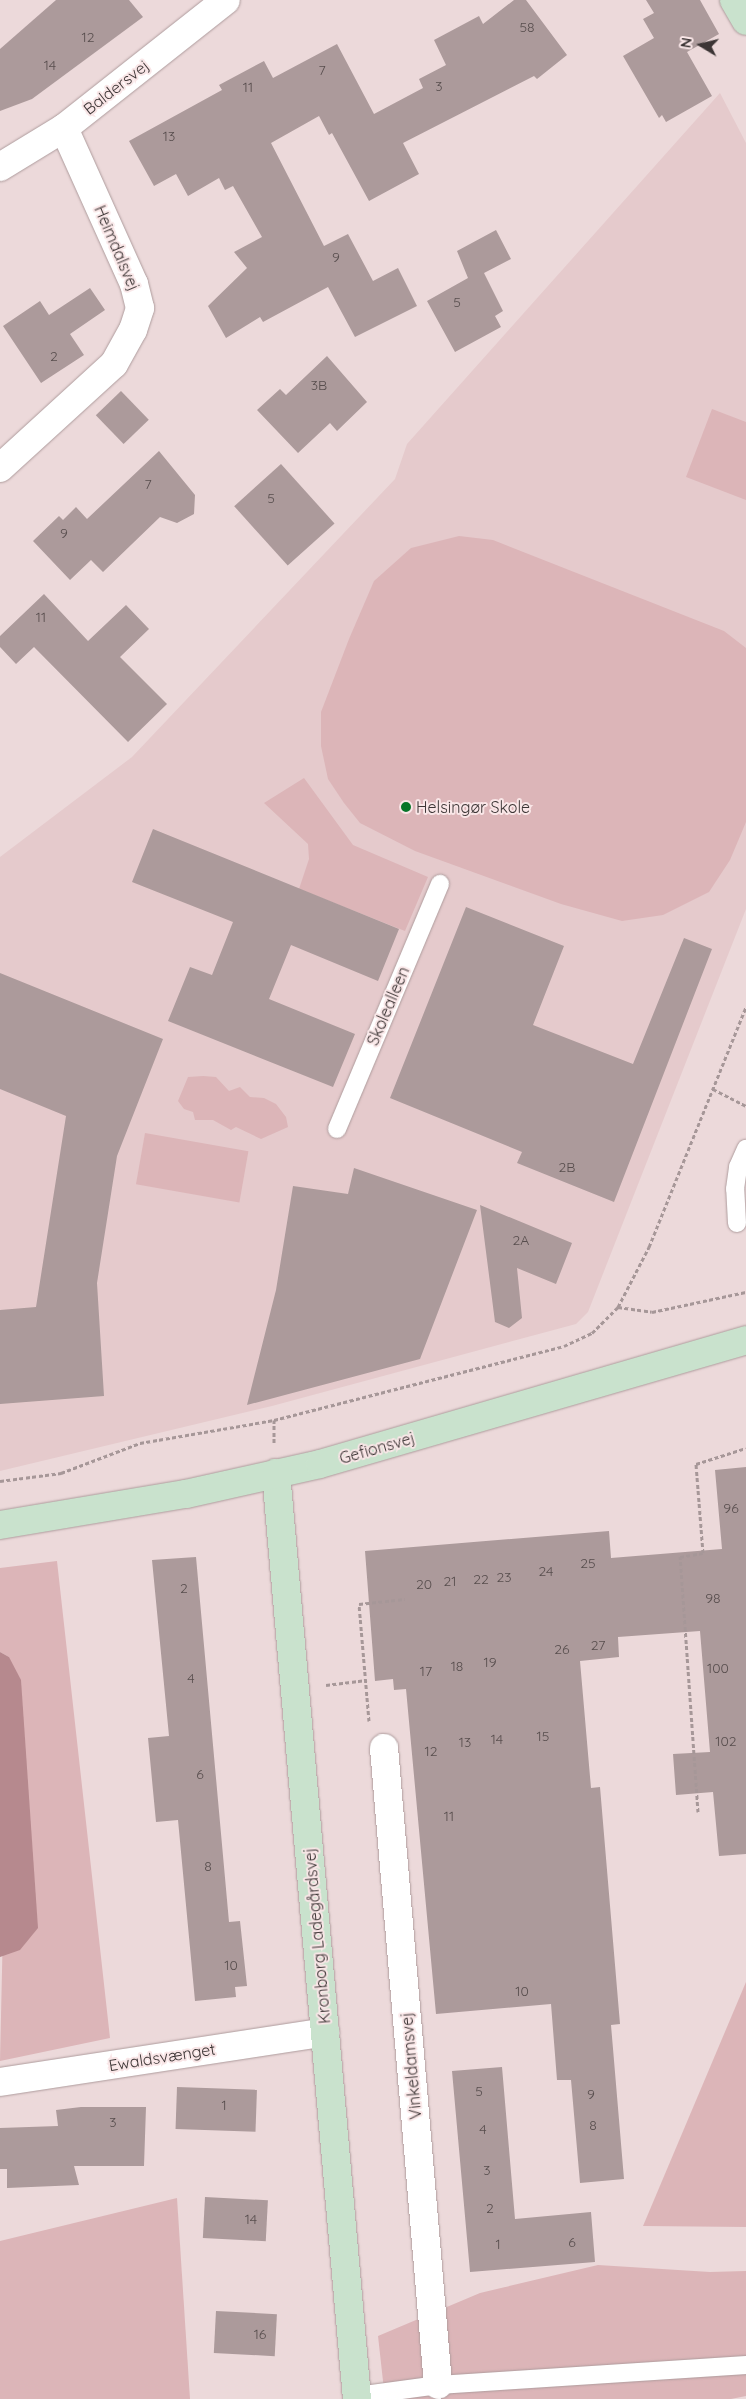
<!DOCTYPE html>
<meta charset="utf-8">
<style>
body{margin:0}
#map{position:relative;width:746px;height:2399px;overflow:hidden;background:#ecd9da;font-family:Quicksand,sans-serif}
div>[style]{position:absolute}
.built>*{inset:0;background:#e5cacc}
.green>*{inset:0;background:#dcb5b8;transform-origin:0 0}
.water>*{inset:0;background:#b6898e}
.building>*{inset:0;background:#ac9a9b;transform-origin:0 0}
.path>*{height:3px;margin-top:-1.5px;transform-origin:0;background:repeating-linear-gradient(90deg,#a69798 0 4px,transparent 0 6.5px)}
.roads{filter:drop-shadow(0 0 1px #ae9c9d) drop-shadow(0 0 1px #ae9c9d)}
.lane>*{height:18px;margin:-9px;padding:0 9px;transform-origin:9px;border-radius:9px;background:#fff}
.street>*{height:28px;margin:-14px;padding:0 14px;transform-origin:14px;border-radius:14px;background:#fff}
.secondary>*{height:28px;margin:-14px;padding:0 14px;transform-origin:14px;border-radius:14px;background:#c9e2cd}
.dots>*{width:14px;height:14px;translate:-50% -50%;box-sizing:border-box;border:2px solid #f9e6e7;border-radius:50%}
span{translate:-50% -50%;white-space:nowrap;text-align:center;line-height:1.15;-webkit-text-stroke:4px #f9e6e7;paint-order:stroke}
.number-label{font-size:14px;color:#584e4e}
.number-label span{-webkit-text-stroke-width:0}
.street-label{font-size:16px;color:#3c3535}
.poi-label{font-size:16px;color:#3c3535}
.left{translate:0 -50%;text-align:left}
.north{position:absolute;left:676px;top:20px;width:50px;height:50px;-webkit-text-stroke:4px #f9e6e7;paint-order:stroke;rotate:279deg;font-size:14px;font-weight:700;line-height:20px;text-align:center;color:#3c3535}
.north::after{content:'';display:block;margin:auto;width:18px;height:22px;background:#3c3535;clip-path:polygon(50% 0,100% 100%,50% 72%,0 100%)}
</style>
<div id="map">
<div class="built">
<div style="clip-path:polygon(720px 93px,746px 143px,746px 909px,588px 1312px,576px 1324px,272px 1406px,0 1471px,0 857px,132px 757px,395px 479px,407px 444px)"></div>
</div>
<div class="green">
<div style="clip-path:polygon(712px 409px,746px 422px,746px 500px,686px 477px)"></div>
<div style="clip-path:polygon(459px 536px,493px 540px,724px 631px,746px 648px,746px 822px,730px 860px,709px 892px,663px 915px,622px 921px,561px 904px,415px 851px,360px 823px,344px 803px,328px 779px,321px 746px,321px 712px,349px 639px,374px 581px,411px 548px)"></div>
<div style="clip-path:polygon(304px 778px,353px 845px,428px 877px,405px 931px,299px 889px,309px 859px,308px 844px,264px 803px)"></div>
<div style="clip-path:polygon(203px 1076px,216px 1077px,229px 1091px,240px 1087px,250px 1097px,264px 1098px,276px 1104px,286px 1117px,288px 1127px,261px 1139px,236px 1127px,231px 1130px,213px 1120px,195px 1120px,193px 1112px,184px 1109px,178px 1101px,188px 1077px)"></div>
<div style="left:145px;top:1133px;width:105px;height:52px;rotate:10deg"></div>
<div style="clip-path:polygon(57px 1561px,110px 2038px,0 2061px,9px 1657px,0 1652px,0 1568px)"></div>
<div style="clip-path:polygon(746px 1982px,746px 2227px,643px 2226px)"></div>
<div style="clip-path:polygon(177px 2198px,190px 2399px,0 2399px,0 2241px)"></div>
<div style="clip-path:polygon(598px 2265px,710px 2272px,746px 2271px,746px 2396px,731px 2399px,385px 2399px,378px 2336px,480px 2293px)"></div>
</div>
<div class="water">
<div style="clip-path:polygon(0 1652px,9px 1657px,21px 1680px,38px 1928px,20px 1950px,0 1957px)"></div>
</div>
<div class="building">
<div style="clip-path:polygon(56px 0,129px 0,143px 17px,32px 99px,0 111px,0 49px)"></div>
<div style="clip-path:polygon(514px 0,526px 0,567px 55px,537px 79px,534px 76px,403px 143px,419px 174px,369px 201px,332px 133px,329px 135px,319px 116px,271px 143px,324px 246px,348px 234px,373px 281px,398px 268px,417px 306px,355px 337px,328px 287px,263px 322px,260px 317px,226px 338px,208px 306px,247px 268px,234px 252px,262px 237px,233px 186px,225px 190px,219px 178px,188px 196px,176px 174px,154px 186px,129px 141px,222px 90px,219px 85px,264px 61px,273px 78px,337px 44px,374px 114px,423px 88px,419px 79px,446px 65px,434px 40px,479px 16px,483px 24px)"></div>
<div style="clip-path:polygon(646px 0,700px 0,719px 34px,687px 52px,712px 96px,666px 122px,662px 115px,659px 118px,623px 56px,654px 38px,643px 19px,654px 13px)"></div>
<div style="clip-path:polygon(496px 230px,511px 259px,484px 273px,503px 311px,495px 316px,501px 327px,455px 352px,427px 301px,468px 278px,457px 251px)"></div>
<div style="clip-path:polygon(90px 288px,105px 310px,70px 334px,84px 355px,41px 383px,3px 326px,40px 301px,49px 315px)"></div>
<div style="clip-path:polygon(327px 356px,367px 402px,337px 431px,330px 423px,298px 453px,257px 410px,280px 389px,286px 395px)"></div>
<div style="left:121px;top:391px;width:40px;height:35px;rotate:46deg"></div>
<div style="clip-path:polygon(159px 451px,195px 495px,194px 514px,177px 523px,160px 517px,103px 572px,91px 560px,70px 580px,33px 541px,59px 516px,63px 520px,76px 507px,87px 519px)"></div>
<div style="left:281px;top:464px;width:80px;height:63px;rotate:48deg"></div>
<div style="clip-path:polygon(44px 594px,88px 641px,126px 605px,149px 629px,120px 657px,167px 704px,128px 742px,34px 647px,16px 664px,0 647px,0 636px)"></div>
<div style="clip-path:polygon(153px 829px,399px 929px,378px 981px,291px 945px,269px 999px,355px 1034px,333px 1087px,168px 1021px,190px 967px,212px 975px,233px 922px,132px 882px)"></div>
<div style="clip-path:polygon(466px 907px,564px 946px,533px 1025px,633px 1064px,684px 938px,712px 949px,614px 1202px,517px 1163px,522px 1152px,390px 1098px)"></div>
<div style="clip-path:polygon(0 973px,163px 1039px,117px 1156px,97px 1283px,104px 1396px,0 1404px,0 1310px,36px 1307px,66px 1116px,0 1089px)"></div>
<div style="clip-path:polygon(354px 1168px,477px 1210px,420px 1359px,247px 1405px,276px 1290px,293px 1186px,348px 1194px)"></div>
<div style="clip-path:polygon(480px 1205px,572px 1243px,556px 1284px,517px 1268px,522px 1318px,509px 1328px,495px 1322px)"></div>
<div style="clip-path:polygon(746px 1467px,746px 1854px,719px 1856px,713px 1792px,676px 1795px,673px 1754px,710px 1752px,700px 1631px,618px 1637px,619px 1657px,580px 1661px,591px 1788px,600px 1787px,620px 2024px,611px 2025px,624px 2179px,580px 2183px,571px 2080px,557px 2080px,551px 2004px,436px 2014px,406px 1689px,394px 1690px,393px 1679px,375px 1681px,365px 1551px,609px 1531px,611px 1558px,722px 1549px,715px 1470px)"></div>
<div style="clip-path:polygon(196px 1557px,229px 1922px,240px 1921px,247px 1986px,235px 1987px,236px 1997px,195px 2001px,178px 1820px,156px 1822px,148px 1738px,169px 1736px,152px 1560px)"></div>
<div style="clip-path:polygon(502px 2067px,515px 2219px,591px 2212px,595px 2262px,470px 2272px,452px 2071px)"></div>
<div style="left:177px;top:2087px;width:80px;height:42px;rotate:2deg"></div>
<div style="clip-path:polygon(81px 2107px,146px 2107px,144px 2166px,74px 2166px,79px 2185px,7px 2188px,7px 2169px,0 2169px,0 2128px,58px 2126px,56px 2110px)"></div>
<div style="left:205px;top:2197px;width:63px;height:41px;rotate:3deg"></div>
<div style="left:216px;top:2311px;width:61px;height:42px;rotate:3deg"></div>
</div>
<div class="path">
<div style="left:713px;top:1089px;width:37px;rotate:27deg"></div>
<div style="left:618px;top:1307px;width:34px;rotate:8deg"></div>
<div style="left:652px;top:1312px;width:96px;rotate:-12deg"></div>
<div style="left:274px;top:1443px;width:23px;rotate:-90deg"></div>
<div style="left:274px;top:1420px;width:299px;rotate:-14.3deg"></div>
<div style="left:564px;top:1346px;width:31px;rotate:-25deg"></div>
<div style="left:592px;top:1333px;width:37px;rotate:-45deg"></div>
<div style="left:618px;top:1307px;width:68px;rotate:-62.7deg"></div>
<div style="left:649px;top:1247px;width:259px;rotate:-68deg"></div>
<div style="left:0;top:1481px;width:62px;rotate:-7.5deg"></div>
<div style="left:61px;top:1473px;width:85px;rotate:-20.8deg"></div>
<div style="left:140px;top:1443px;width:136px;rotate:-9.7deg"></div>
<div style="left:326px;top:1685px;width:39px;rotate:-7deg"></div>
<div style="left:369px;top:1721px;width:117px;rotate:-94.9deg"></div>
<div style="left:359px;top:1604px;width:46px;rotate:-6.2deg"></div>
<div style="left:698px;top:1812px;width:256px;rotate:-94deg"></div>
<div style="left:680px;top:1557px;width:23px;rotate:-10deg"></div>
<div style="left:703px;top:1553px;width:89px;rotate:-94.5deg"></div>
<div style="left:696px;top:1464px;width:52px;rotate:-17.7deg"></div>
</div>
<div class="roads">
<div class="lane">
<div style="left:337px;top:1129px;width:266px;rotate:-67.2deg"></div>
<div style="left:737px;top:1223px;width:34px;rotate:-93deg"></div>
<div style="left:735px;top:1189px;width:22px;rotate:-82deg"></div>
<div style="left:738px;top:1167px;width:20px;rotate:-66deg"></div>
<div style="left:357px;top:2396px;width:82px;rotate:-7.7deg"></div>
<div style="left:438px;top:2385px;width:309px;rotate:-3.7deg"></div>
</div>
<div class="street">
<div style="left:0;top:167px;width:75px;rotate:-31.4deg"></div>
<div style="left:64px;top:128px;width:206px;rotate:-38.3deg"></div>
<div style="left:0;top:468px;width:154px;rotate:-42.4deg"></div>
<div style="left:114px;top:364px;width:39px;rotate:-61deg"></div>
<div style="left:133px;top:330px;width:23px;rotate:-72deg"></div>
<div style="left:140px;top:308px;width:25px;rotate:-104deg"></div>
<div style="left:134px;top:284px;width:171px;rotate:-114.2deg"></div>
<div style="left:384px;top:1748px;width:639px;rotate:85.15deg"></div>
<div style="left:0;top:2082px;width:329px;rotate:-8.7deg"></div>
</div>
<div class="secondary">
<div style="left:734px;top:0;width:24px;rotate:60deg"></div>
<div style="left:276px;top:1473px;width:930px;rotate:85deg"></div>
<div style="left:0;top:1525px;width:189px;rotate:-9.5deg"></div>
<div style="left:186px;top:1494px;width:137px;rotate:-12.6deg"></div>
<div style="left:320px;top:1464px;width:444px;rotate:-16.2deg"></div>
</div>
</div>
<div class="dots">
<div style="left:406px;top:807px;background:#067528"></div>
</div>
<div class="number-label">
<span style="left:527px;top:27px">58</span>
<span style="left:88px;top:37px">12</span>
<span style="left:50px;top:65px">14</span>
<span style="left:322px;top:70px">7</span>
<span style="left:439px;top:86px">3</span>
<span style="left:248px;top:87px">11</span>
<span style="left:169px;top:136px">13</span>
<span style="left:336px;top:257px">9</span>
<span style="left:457px;top:302px">5</span>
<span style="left:54px;top:356px">2</span>
<span style="left:319px;top:385px">3B</span>
<span style="left:148px;top:484px">7</span>
<span style="left:271px;top:498px">5</span>
<span style="left:64px;top:533px">9</span>
<span style="left:41px;top:617px">11</span>
<span style="left:567px;top:1167px">2B</span>
<span style="left:521px;top:1240px">2A</span>
<span style="left:731px;top:1508px">96</span>
<span style="left:588px;top:1563px">25</span>
<span style="left:546px;top:1571px">24</span>
<span style="left:504px;top:1577px">23</span>
<span style="left:481px;top:1579px">22</span>
<span style="left:450px;top:1581px">21</span>
<span style="left:424px;top:1584px">20</span>
<span style="left:184px;top:1588px">2</span>
<span style="left:713px;top:1598px">98</span>
<span style="left:598px;top:1645px">27</span>
<span style="left:562px;top:1649px">26</span>
<span style="left:490px;top:1662px">19</span>
<span style="left:457px;top:1666px">18</span>
<span style="left:718px;top:1668px">100</span>
<span style="left:426px;top:1671px">17</span>
<span style="left:191px;top:1678px">4</span>
<span style="left:543px;top:1736px">15</span>
<span style="left:497px;top:1739px">14</span>
<span style="left:726px;top:1741px">102</span>
<span style="left:465px;top:1742px">13</span>
<span style="left:431px;top:1751px">12</span>
<span style="left:200px;top:1774px">6</span>
<span style="left:449px;top:1816px">11</span>
<span style="left:208px;top:1866px">8</span>
<span style="left:231px;top:1965px">10</span>
<span style="left:522px;top:1991px">10</span>
<span style="left:479px;top:2091px">5</span>
<span style="left:591px;top:2094px">9</span>
<span style="left:224px;top:2105px">1</span>
<span style="left:113px;top:2122px">3</span>
<span style="left:593px;top:2125px">8</span>
<span style="left:483px;top:2129px">4</span>
<span style="left:487px;top:2170px">3</span>
<span style="left:490px;top:2208px">2</span>
<span style="left:251px;top:2219px">14</span>
<span style="left:572px;top:2242px">6</span>
<span style="left:498px;top:2244px">1</span>
<span style="left:260px;top:2334px">16</span>
</div>
<div class="street-label">
<span style="left:116px;top:87px;rotate:-38deg">Baldersvej</span>
<span style="left:117px;top:248px;rotate:67deg">Heimdalsvej</span>
<span style="left:388px;top:1006px;rotate:-67deg">Skolealleen</span>
<span style="left:377px;top:1448px;rotate:-16deg">Gefionsvej</span>
<span style="left:317px;top:1936px;rotate:-95deg">Kronborg Ladegårdsvej</span>
<span style="left:162px;top:2057px;rotate:-9deg">Ewaldsvænget</span>
<span style="left:411px;top:2066px;rotate:-95deg">Vinkeldamsvej</span>
</div>
<div class="poi-label">
<span class="left" style="left:416px;top:807px">Helsingør Skole</span>
</div>
<div class="north">N</div>
</div>
